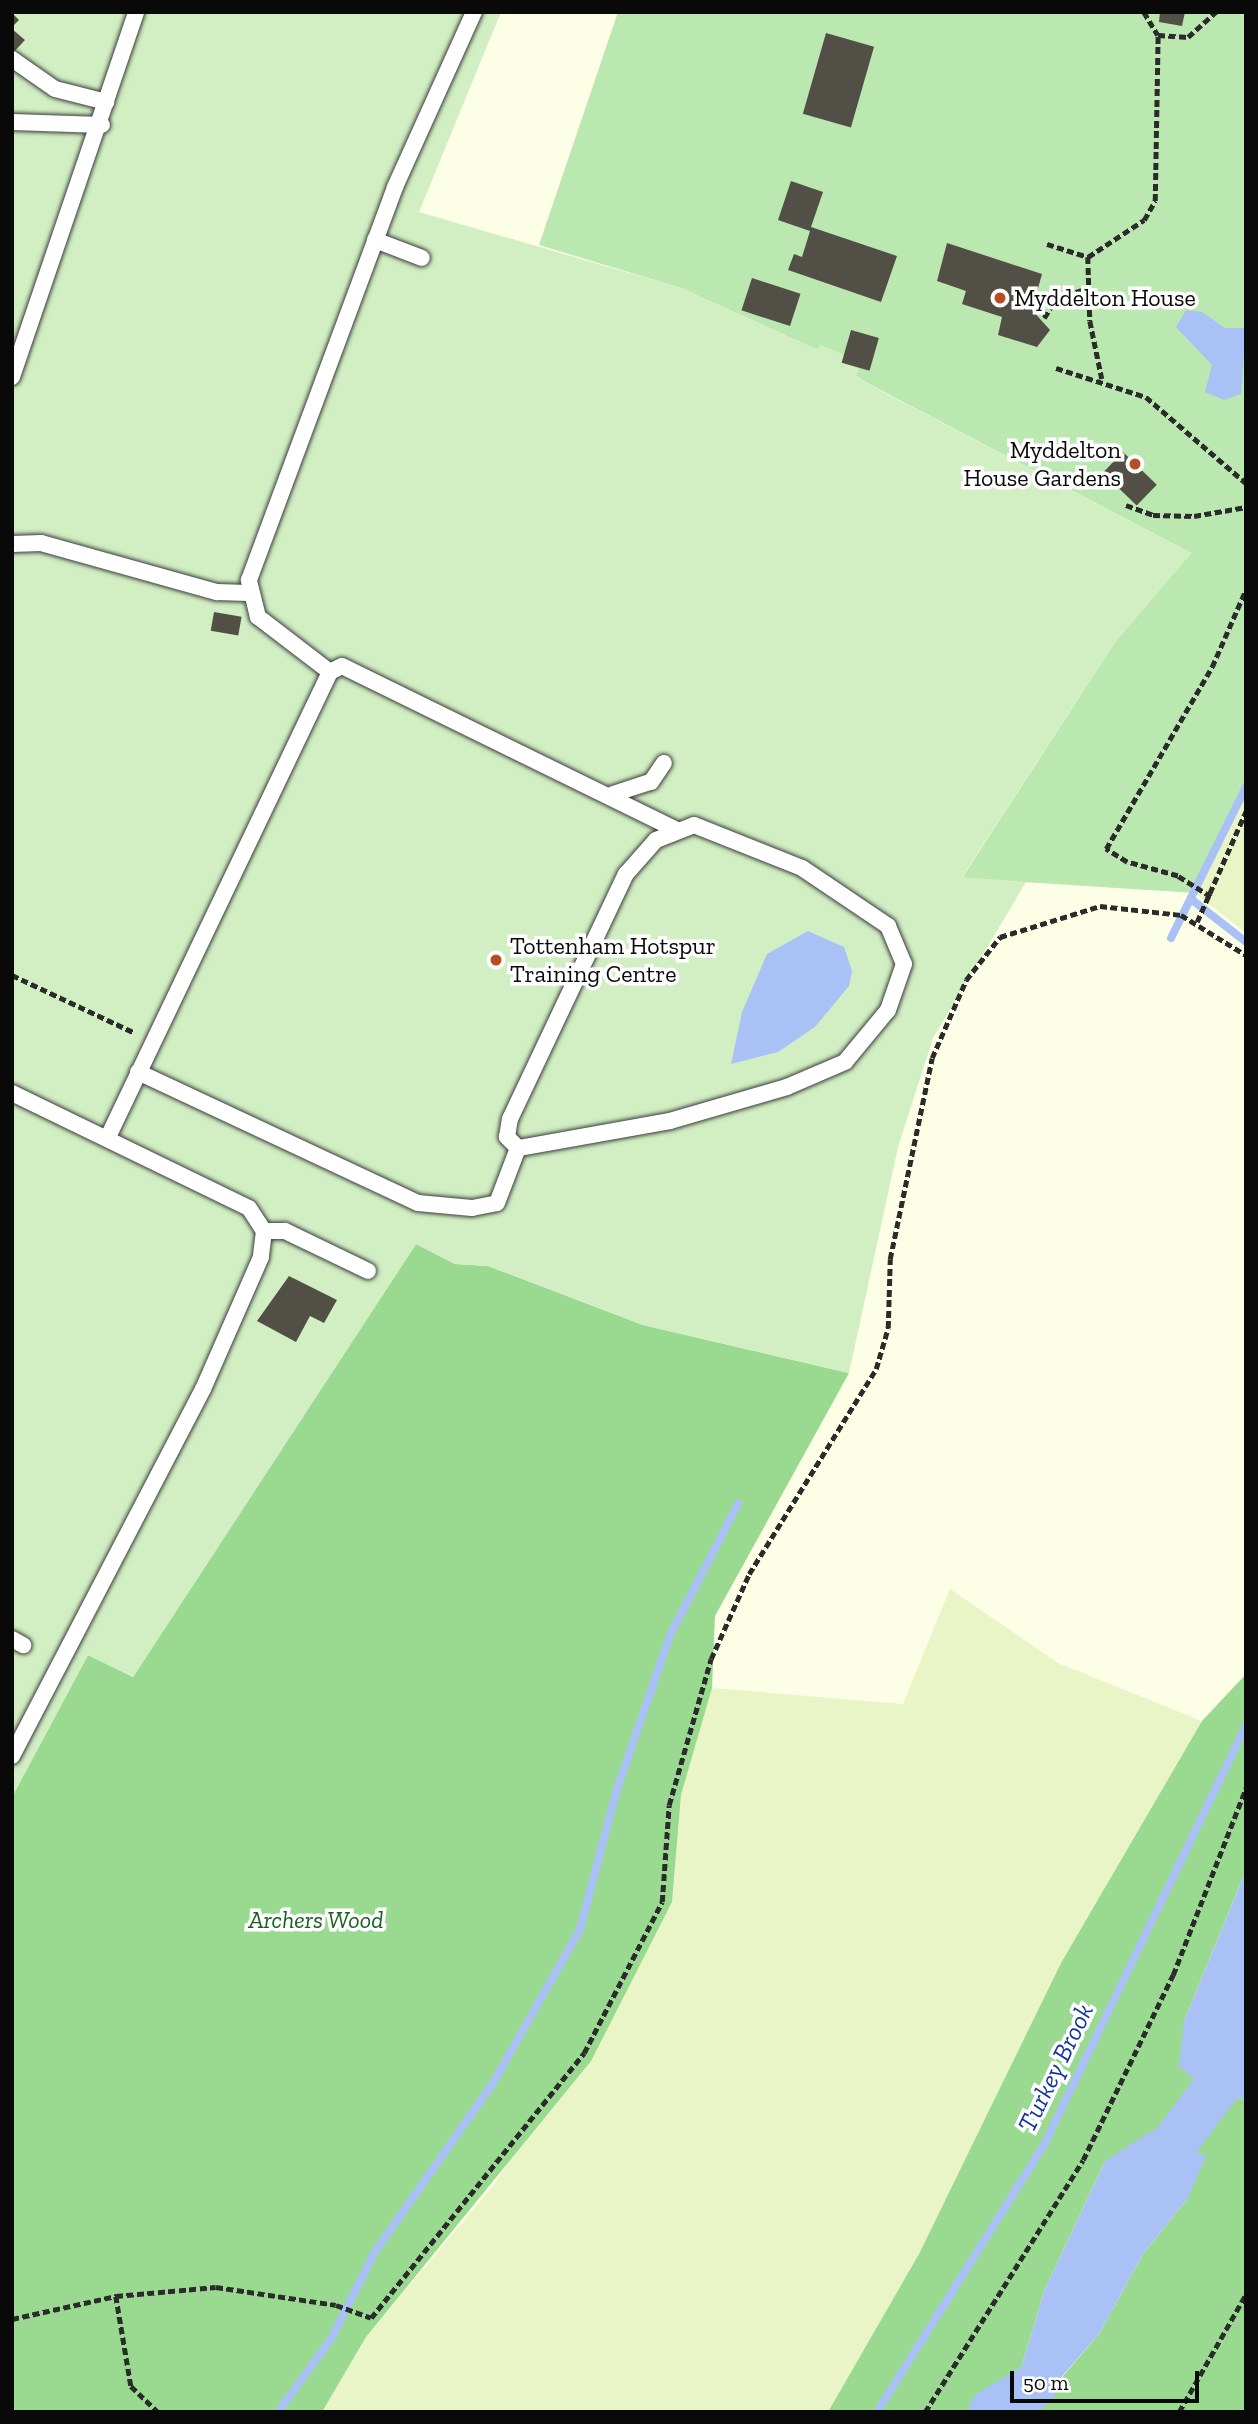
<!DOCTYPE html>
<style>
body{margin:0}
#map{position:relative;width:1258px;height:2424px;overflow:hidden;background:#fcffe6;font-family:"Zilla Slab",serif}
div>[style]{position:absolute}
.farmland>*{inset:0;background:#e9f4c7}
.green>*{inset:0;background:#bbe8b1}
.forest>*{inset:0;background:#99d990}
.pitch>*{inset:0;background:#d1efc3}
.water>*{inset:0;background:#aac1f6}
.stream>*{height:8px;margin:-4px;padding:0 4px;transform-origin:4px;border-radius:4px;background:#aac1f6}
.river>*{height:46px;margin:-23px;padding:0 23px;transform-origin:23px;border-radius:23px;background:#aac1f6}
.building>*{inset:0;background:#524f46;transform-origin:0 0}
.path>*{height:4.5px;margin-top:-2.25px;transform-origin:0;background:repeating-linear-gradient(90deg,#2b2b2b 0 7px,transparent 0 10.5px)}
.roads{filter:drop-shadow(0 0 2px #3c3c3c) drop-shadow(0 0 2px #3c3c3c)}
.lane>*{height:16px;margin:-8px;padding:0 8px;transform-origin:8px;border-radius:8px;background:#fff}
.dots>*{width:19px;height:19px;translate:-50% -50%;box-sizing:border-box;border:4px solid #fff;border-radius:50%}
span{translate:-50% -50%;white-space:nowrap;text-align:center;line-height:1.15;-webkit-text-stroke:7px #fff;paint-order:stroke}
.poi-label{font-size:24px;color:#090909}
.left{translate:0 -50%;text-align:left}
.right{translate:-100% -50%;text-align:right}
.park-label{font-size:24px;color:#1b6023;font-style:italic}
.water-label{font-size:26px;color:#13349b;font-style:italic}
.frame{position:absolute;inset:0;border:14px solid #090909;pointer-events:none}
.scale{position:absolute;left:1010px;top:2371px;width:189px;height:32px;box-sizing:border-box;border:4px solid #090909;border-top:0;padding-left:9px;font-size:21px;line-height:24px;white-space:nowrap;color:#090909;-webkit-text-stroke:5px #fff;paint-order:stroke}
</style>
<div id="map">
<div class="farmland">
<div style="clip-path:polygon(1246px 795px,1246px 933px,1195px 893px)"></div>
<div style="clip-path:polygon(950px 1589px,1058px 1663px,1202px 1721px,1061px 1963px,919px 2254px,828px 2412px,322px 2412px,366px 2337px,493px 2186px,672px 1902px,681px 1795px,712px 1688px,903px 1704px)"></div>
</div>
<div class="green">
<div style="clip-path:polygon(618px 12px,1246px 12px,1246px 795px,1195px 893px,962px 878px,1115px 642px,1191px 553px,869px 384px,856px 376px,860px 361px,818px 350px,681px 288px,539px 245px)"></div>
</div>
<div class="forest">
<div style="clip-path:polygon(416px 1244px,455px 1264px,488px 1266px,643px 1325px,849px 1373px,715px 1616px,712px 1688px,681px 1795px,672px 1902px,591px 2061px,366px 2337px,322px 2412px,12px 2412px,12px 1797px,88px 1655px,133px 1677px)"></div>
<div style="clip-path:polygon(evenodd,1246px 1674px,1246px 1870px,1184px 2021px,1197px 2082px,1246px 2101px,1246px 2412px,986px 2412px,977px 2406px,972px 2412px,828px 2412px,919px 2254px,1061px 1963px,1202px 1721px,1246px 1674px,1105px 2161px,1188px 2198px,1143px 2254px,1099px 2334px,1051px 2390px,1017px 2381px,1045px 2289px,1105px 2161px)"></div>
</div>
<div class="pitch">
<div style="clip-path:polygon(12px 12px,501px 12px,419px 212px,681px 288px,818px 350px,820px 345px,860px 361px,856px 376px,868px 384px,1191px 553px,1115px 642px,962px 877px,1026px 882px,933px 1038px,898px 1147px,849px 1373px,643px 1325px,488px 1266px,455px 1264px,416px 1244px,133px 1677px,88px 1655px,12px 1797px)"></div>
</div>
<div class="water">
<div style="clip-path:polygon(1186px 310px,1202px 312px,1225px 328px,1246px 328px,1241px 394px,1224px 400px,1205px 392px,1212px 365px,1176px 327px)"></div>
<div style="clip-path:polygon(808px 931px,844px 947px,852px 971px,849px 986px,815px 1027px,778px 1052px,731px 1064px,742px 1012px,767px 954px)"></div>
<div style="clip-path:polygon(1246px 1870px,1246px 2101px,1197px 2082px,1179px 2066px,1184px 2021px)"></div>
<div style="clip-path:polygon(1153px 2130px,1206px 2156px,1188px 2198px,1143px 2254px,1099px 2334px,1050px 2390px,1017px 2381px,1045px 2289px,1105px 2161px)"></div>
</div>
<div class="stream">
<div style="left:1191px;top:899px;width:70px;rotate:38deg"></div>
<div style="left:1171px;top:938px;width:169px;rotate:-63.6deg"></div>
<div style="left:278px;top:2412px;width:92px;rotate:-54.2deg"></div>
<div style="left:332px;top:2337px;width:94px;rotate:-63.4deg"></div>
<div style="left:374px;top:2253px;width:208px;rotate:-55deg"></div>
<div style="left:493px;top:2083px;width:177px;rotate:-60.5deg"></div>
<div style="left:580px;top:1929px;width:145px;rotate:-75.2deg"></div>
<div style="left:617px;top:1789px;width:163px;rotate:-71deg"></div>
<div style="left:670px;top:1635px;width:148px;rotate:-62.6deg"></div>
<div style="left:877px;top:2412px;width:315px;rotate:-58deg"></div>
<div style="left:1044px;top:2145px;width:465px;rotate:-64.3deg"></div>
</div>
<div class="river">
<div style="left:1176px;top:2141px;width:65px;rotate:-53.1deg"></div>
<div style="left:991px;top:2412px;width:50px;rotate:-31.2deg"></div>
</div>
<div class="building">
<div style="clip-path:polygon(1160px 12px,1185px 12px,1182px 26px,1159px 22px)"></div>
<div style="clip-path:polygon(12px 13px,19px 20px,12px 27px)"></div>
<div style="clip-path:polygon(12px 29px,25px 40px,12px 54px)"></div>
<div style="left:826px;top:33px;width:50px;height:84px;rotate:16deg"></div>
<div style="clip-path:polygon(791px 181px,823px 192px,811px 227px,897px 256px,881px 302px,788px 270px,794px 254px,802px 257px,810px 231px,778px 220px)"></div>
<div style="clip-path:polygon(947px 243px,1042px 274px,1032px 310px,1050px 330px,1037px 347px,998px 335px,1002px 317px,962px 304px,966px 291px,937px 281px)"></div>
<div style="left:752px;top:278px;width:51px;height:34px;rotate:18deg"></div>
<div style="left:851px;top:330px;width:29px;height:34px;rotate:16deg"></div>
<div style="left:1123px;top:452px;width:47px;height:29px;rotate:44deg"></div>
<div style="left:214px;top:612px;width:28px;height:19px;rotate:10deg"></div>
<div style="clip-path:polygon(289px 1276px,337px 1300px,324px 1323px,310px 1316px,296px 1342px,257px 1321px)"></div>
</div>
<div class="path">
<div style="left:1144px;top:12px;width:27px;rotate:59deg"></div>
<div style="left:1158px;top:35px;width:30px;rotate:4deg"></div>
<div style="left:1188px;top:37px;width:38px;rotate:-42deg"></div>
<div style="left:1047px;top:244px;width:43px;rotate:17.6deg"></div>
<div style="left:1088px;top:257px;width:64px;rotate:88.2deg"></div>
<div style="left:1090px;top:321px;width:59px;rotate:78.3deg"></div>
<div style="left:1088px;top:257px;width:67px;rotate:-33.5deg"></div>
<div style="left:1144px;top:220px;width:22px;rotate:-60deg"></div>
<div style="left:1155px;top:201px;width:166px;rotate:-89deg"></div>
<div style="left:1044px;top:318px;width:22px;rotate:-58deg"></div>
<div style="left:1056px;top:299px;width:34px;rotate:-19deg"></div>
<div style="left:1056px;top:368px;width:95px;rotate:17.9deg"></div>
<div style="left:1146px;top:397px;width:132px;rotate:40.7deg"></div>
<div style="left:1126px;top:505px;width:29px;rotate:20deg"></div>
<div style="left:1153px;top:515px;width:41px;rotate:1.4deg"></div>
<div style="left:1194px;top:516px;width:53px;rotate:-9.8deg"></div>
<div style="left:1211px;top:897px;width:39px;rotate:-148deg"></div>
<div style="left:1178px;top:876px;width:53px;rotate:-164.6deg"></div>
<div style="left:1127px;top:862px;width:25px;rotate:-148deg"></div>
<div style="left:1106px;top:849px;width:211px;rotate:-59.8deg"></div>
<div style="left:1212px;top:667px;width:85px;rotate:-66.4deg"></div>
<div style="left:1197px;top:922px;width:121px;rotate:-66.2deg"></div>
<div style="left:12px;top:975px;width:136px;rotate:25.2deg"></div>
<div style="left:116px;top:2296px;width:91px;rotate:80.5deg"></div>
<div style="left:131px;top:2386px;width:37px;rotate:44deg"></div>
<div style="left:12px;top:2319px;width:107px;rotate:-12.5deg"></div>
<div style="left:116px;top:2296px;width:100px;rotate:-5.1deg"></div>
<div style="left:216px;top:2287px;width:121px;rotate:8.5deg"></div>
<div style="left:336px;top:2305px;width:37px;rotate:20deg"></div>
<div style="left:371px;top:2318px;width:340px;rotate:-51.2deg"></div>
<div style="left:584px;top:2053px;width:170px;rotate:-62.7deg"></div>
<div style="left:662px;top:1902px;width:97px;rotate:-85.9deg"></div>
<div style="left:669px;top:1805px;width:152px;rotate:-74deg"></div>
<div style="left:711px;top:1659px;width:93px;rotate:-65.9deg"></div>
<div style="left:749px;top:1574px;width:241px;rotate:-58.2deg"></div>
<div style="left:876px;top:1369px;width:43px;rotate:-73.7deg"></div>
<div style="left:888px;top:1328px;width:69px;rotate:-88.3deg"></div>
<div style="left:890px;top:1259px;width:205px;rotate:-78.2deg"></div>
<div style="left:932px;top:1058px;width:85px;rotate:-66.4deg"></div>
<div style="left:966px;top:980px;width:55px;rotate:-51.7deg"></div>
<div style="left:1000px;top:937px;width:105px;rotate:-17.2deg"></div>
<div style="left:1100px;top:906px;width:81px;rotate:6.3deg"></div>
<div style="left:1181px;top:915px;width:76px;rotate:31.6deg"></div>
<div style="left:925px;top:2412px;width:297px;rotate:-57.9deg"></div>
<div style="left:1083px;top:2160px;width:206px;rotate:-64.1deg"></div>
<div style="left:1173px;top:1975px;width:201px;rotate:-68.7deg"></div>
<div style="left:1179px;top:2412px;width:136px;rotate:-60.4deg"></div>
</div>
<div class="roads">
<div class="lane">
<div style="left:12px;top:59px;width:52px;rotate:34.9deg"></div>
<div style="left:55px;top:89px;width:53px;rotate:14.3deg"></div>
<div style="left:12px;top:122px;width:90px;rotate:1.9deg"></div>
<div style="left:375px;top:240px;width:50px;rotate:21deg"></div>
<div style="left:12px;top:377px;width:385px;rotate:-71.2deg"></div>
<div style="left:12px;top:544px;width:29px;rotate:-2deg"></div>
<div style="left:41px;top:543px;width:183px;rotate:15.6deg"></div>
<div style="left:217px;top:592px;width:31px;rotate:2deg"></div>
<div style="left:330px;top:672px;width:13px;rotate:-27deg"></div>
<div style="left:342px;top:666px;width:371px;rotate:26.1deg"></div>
<div style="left:613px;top:794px;width:40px;rotate:-18deg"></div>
<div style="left:651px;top:782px;width:23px;rotate:-56deg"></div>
<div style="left:694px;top:825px;width:116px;rotate:21.7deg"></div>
<div style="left:802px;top:868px;width:104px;rotate:34deg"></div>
<div style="left:888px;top:926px;width:41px;rotate:67.2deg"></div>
<div style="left:904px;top:964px;width:49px;rotate:109.2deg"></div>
<div style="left:888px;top:1010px;width:67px;rotate:129.6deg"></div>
<div style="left:845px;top:1062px;width:63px;rotate:156.7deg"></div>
<div style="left:787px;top:1087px;width:122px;rotate:163.8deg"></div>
<div style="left:670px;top:1121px;width:154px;rotate:169.9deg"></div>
<div style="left:518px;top:1148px;width:16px;rotate:-135deg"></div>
<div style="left:507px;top:1137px;width:18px;rotate:-81deg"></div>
<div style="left:510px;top:1119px;width:271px;rotate:-64.7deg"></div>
<div style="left:626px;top:874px;width:45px;rotate:-48.6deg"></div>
<div style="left:656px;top:840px;width:41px;rotate:-21.5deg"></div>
<div style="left:138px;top:1072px;width:309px;rotate:25.1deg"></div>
<div style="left:418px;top:1203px;width:54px;rotate:5.3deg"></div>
<div style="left:472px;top:1208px;width:25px;rotate:-11deg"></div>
<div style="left:497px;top:1203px;width:59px;rotate:-69.1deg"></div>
<div style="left:12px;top:1093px;width:263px;rotate:25.9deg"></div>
<div style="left:249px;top:1208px;width:27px;rotate:57deg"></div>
<div style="left:264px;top:1231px;width:26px;rotate:97deg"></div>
<div style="left:261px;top:1257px;width:144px;rotate:113.7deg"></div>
<div style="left:203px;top:1389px;width:414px;rotate:117.5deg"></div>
<div style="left:108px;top:1137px;width:515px;rotate:-64.48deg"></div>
<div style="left:330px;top:672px;width:91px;rotate:-142.6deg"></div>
<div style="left:258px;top:617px;width:38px;rotate:-104deg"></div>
<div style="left:249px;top:580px;width:419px;rotate:-69.6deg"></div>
<div style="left:395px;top:187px;width:192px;rotate:-65.7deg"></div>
<div style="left:264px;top:1231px;width:21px"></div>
<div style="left:285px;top:1231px;width:92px;rotate:25.7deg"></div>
<div style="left:12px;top:1639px;width:13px;rotate:29deg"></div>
</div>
</div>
<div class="dots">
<div style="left:1000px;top:298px;background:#b94c22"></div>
<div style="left:1135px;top:464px;background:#b94c22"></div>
<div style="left:496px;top:960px;background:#b94c22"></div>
</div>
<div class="poi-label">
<span class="left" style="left:1014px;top:298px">Myddelton House</span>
<span class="right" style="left:1121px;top:464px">Myddelton<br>House Gardens</span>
<span class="left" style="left:510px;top:960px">Tottenham Hotspur<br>Training Centre</span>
</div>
<div class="park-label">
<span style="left:316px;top:1920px">Archers Wood</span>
</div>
<div class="water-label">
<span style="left:1056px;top:2068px;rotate:-64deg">Turkey Brook</span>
</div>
<div class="frame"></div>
<div class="scale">50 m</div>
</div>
